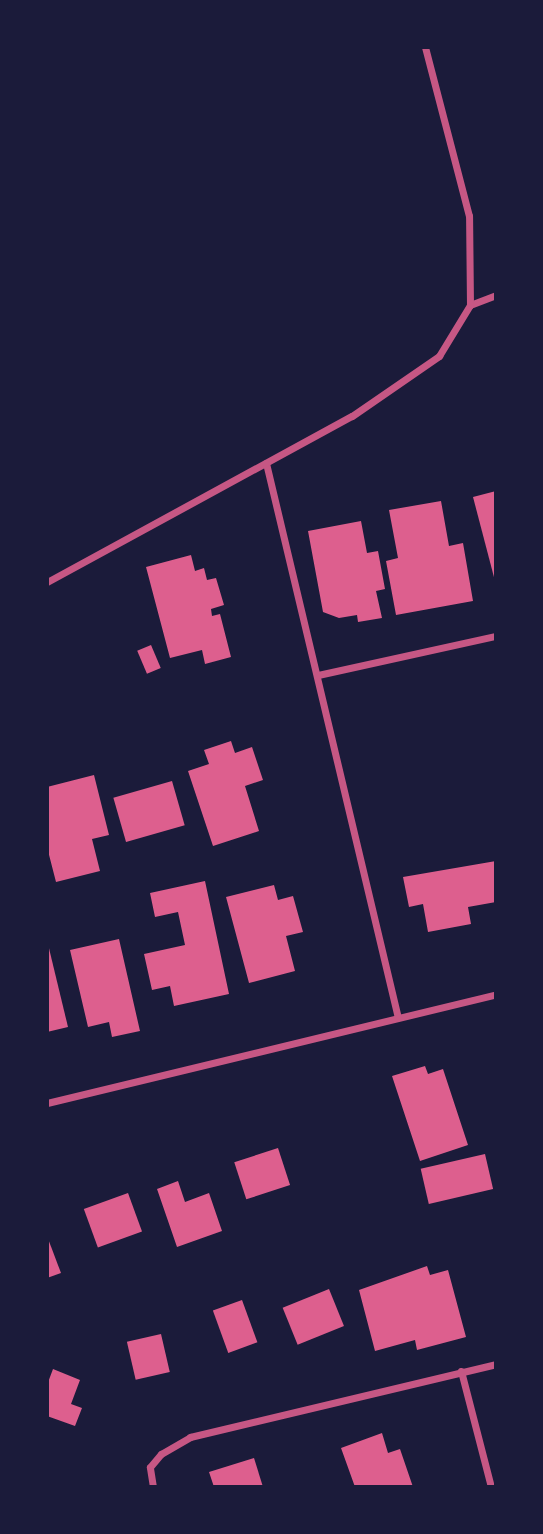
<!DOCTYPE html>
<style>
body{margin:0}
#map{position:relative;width:543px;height:1534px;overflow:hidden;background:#1b1b3a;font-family:"Golos Text",sans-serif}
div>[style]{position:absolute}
.building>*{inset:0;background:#dd5f8e;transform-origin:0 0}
.minor>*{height:7px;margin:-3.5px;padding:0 3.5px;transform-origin:3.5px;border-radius:3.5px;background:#c65784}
span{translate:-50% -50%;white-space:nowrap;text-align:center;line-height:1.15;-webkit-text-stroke:7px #1b1b3a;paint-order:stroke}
.frame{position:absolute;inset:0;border:49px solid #1b1b3a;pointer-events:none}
</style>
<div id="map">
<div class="building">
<div style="clip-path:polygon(496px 491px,496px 581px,495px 581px,473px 497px)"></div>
<div style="clip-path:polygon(441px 501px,449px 546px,463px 543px,473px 601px,396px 615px,386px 561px,398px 558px,389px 510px)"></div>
<div style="clip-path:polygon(361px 521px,367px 553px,378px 551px,385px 589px,376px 591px,382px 618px,358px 622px,357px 615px,339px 618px,323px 612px,308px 531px)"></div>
<div style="clip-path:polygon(191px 555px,195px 571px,204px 568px,207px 580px,216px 578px,224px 605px,211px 609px,212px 616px,220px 614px,231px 657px,205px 664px,202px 650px,170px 658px,146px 567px)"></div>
<div style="left:151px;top:645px;width:25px;height:15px;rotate:67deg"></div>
<div style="clip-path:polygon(231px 741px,235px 753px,252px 747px,263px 780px,245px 786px,259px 831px,213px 846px,188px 771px,209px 764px,204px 750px)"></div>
<div style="clip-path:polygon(94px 775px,109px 835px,92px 839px,100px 871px,56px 882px,47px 847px,47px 787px)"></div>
<div style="left:172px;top:781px;width:46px;height:61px;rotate:74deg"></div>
<div style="clip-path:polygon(496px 861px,496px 902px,468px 907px,471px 924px,428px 932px,423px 904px,409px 907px,403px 877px)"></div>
<div style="clip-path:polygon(205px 881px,229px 994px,174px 1006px,170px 986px,152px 990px,144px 954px,185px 945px,178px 912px,155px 917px,150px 893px)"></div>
<div style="clip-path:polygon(274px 885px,278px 900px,293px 896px,303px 932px,286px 936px,295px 971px,249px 983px,226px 897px)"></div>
<div style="clip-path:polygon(119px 939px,140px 1031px,112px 1037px,109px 1022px,88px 1027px,70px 950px)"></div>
<div style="clip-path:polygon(47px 940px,68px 1027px,47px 1032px)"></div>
<div style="clip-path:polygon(425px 1066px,428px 1074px,443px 1069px,468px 1145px,420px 1161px,392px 1076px)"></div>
<div style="left:278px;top:1148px;width:39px;height:46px;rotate:72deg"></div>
<div style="left:485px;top:1154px;width:36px;height:66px;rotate:77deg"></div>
<div style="clip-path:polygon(178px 1181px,185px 1202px,209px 1193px,222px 1231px,177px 1247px,157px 1189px)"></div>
<div style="left:128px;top:1193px;width:41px;height:47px;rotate:70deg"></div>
<div style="clip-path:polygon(47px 1236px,61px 1273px,47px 1278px)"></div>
<div style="clip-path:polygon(427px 1266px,430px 1275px,448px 1270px,466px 1337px,417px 1350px,415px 1340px,375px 1351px,359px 1290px)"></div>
<div style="left:329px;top:1289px;width:40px;height:50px;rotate:68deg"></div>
<div style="left:242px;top:1300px;width:45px;height:31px;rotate:70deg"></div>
<div style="left:161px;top:1334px;width:39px;height:35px;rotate:77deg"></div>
<div style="clip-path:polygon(53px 1369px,80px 1380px,71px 1404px,82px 1408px,75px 1426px,47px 1416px,47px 1385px)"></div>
<div style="clip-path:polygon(382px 1433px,388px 1453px,400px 1449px,413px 1487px,355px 1487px,341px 1448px)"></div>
<div style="clip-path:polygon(254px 1458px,263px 1487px,214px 1487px,209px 1472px)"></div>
</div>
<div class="minor">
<div style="left:470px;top:305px;width:28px;rotate:-21deg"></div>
<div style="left:266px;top:463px;width:570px;rotate:76.62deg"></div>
<div style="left:47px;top:582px;width:347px;rotate:-28.6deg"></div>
<div style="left:352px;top:416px;width:106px;rotate:-34.6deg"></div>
<div style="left:439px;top:356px;width:60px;rotate:-58.7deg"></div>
<div style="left:470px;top:305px;width:89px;rotate:-90.6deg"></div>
<div style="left:469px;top:216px;width:175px;rotate:-104.6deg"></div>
<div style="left:318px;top:675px;width:182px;rotate:-12.4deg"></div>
<div style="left:47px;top:1103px;width:462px;rotate:-13.6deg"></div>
<div style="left:461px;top:1371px;width:120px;rotate:75.5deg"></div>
<div style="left:153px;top:1487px;width:20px;rotate:-99deg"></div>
<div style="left:150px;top:1467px;width:17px;rotate:-50deg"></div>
<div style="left:161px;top:1454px;width:34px;rotate:-30deg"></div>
<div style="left:190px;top:1437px;width:315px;rotate:-13.4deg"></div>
</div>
<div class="frame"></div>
</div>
